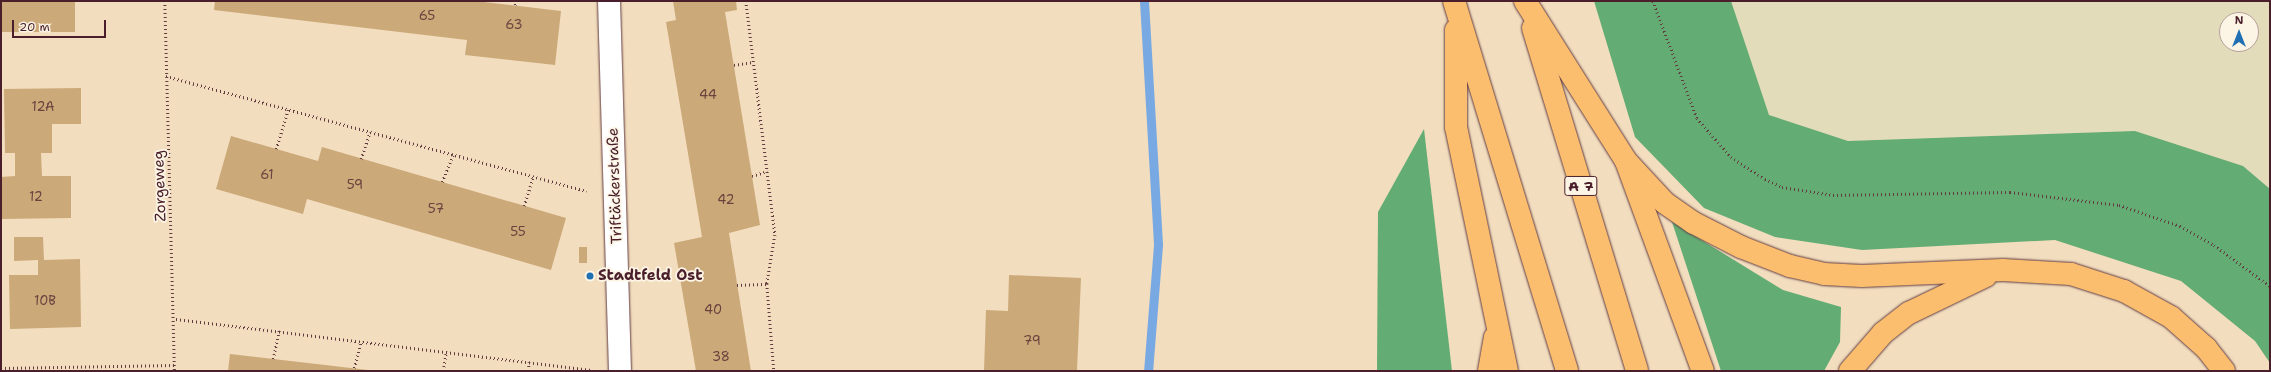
<!DOCTYPE html>
<meta charset="utf-8">
<style>
body{margin:0}
#map{position:relative;width:2271px;height:372px;overflow:hidden;background:#f2ddbe;font-family:"Shantell Sans",sans-serif}
div>[style]{position:absolute}
.built>*{inset:0;background:#e3dcba}
.forest>*{inset:0;background:#63ac74}
.stream>*{height:9px;margin:-4.5px;padding:0 4.5px;transform-origin:4.5px;border-radius:4.5px;background:#78a9e3}
.building>*{inset:0;background:#cca979;transform-origin:0 0}
.path>*{height:2.5px;margin-top:-1.25px;transform-origin:0;background:repeating-linear-gradient(90deg,#633c41 0 1px,transparent 0 4px)}
.roads{filter:drop-shadow(0 0 1px #633c41) drop-shadow(0 0 1px #633c41)}
.minor>*{height:22px;margin:-11px;padding:0 11px;transform-origin:11px;border-radius:11px;background:#fff}
.motorway>*{height:22px;margin:-11px;padding:0 11px;transform-origin:11px;border-radius:11px;background:#fbbe6e}
.dots>*{width:11px;height:11px;translate:-50% -50%;box-sizing:border-box;border:2px solid #fcf5e5;border-radius:50%}
span{translate:-50% -50%;white-space:nowrap;text-align:center;line-height:1.15;-webkit-text-stroke:3.5px #fcf5e5;paint-order:stroke}
.number-label{font-size:13px;color:#6a423e}
.number-label span{-webkit-text-stroke-width:0}
.shield-label span{padding:1px 3px;background:#fcf5e5;border:1px solid;border-radius:3px;-webkit-text-stroke-width:0}
.shield-label{font-size:14px;color:#4a1f2b;font-weight:700}
.street-label{font-size:15px;color:#4a1f2b}
.poi-label{font-size:15px;color:#4a1f2b;font-weight:700}
.left{translate:0 -50%;text-align:left}
.frame{position:absolute;inset:0;border:2px solid #4a1f2b;pointer-events:none}
.north{position:absolute;left:2219px;top:12px;width:40px;height:40px;box-sizing:border-box;background:#fcf5e5;border:1px solid #b59f9b;border-radius:50%;rotate:0deg;font-size:11px;font-weight:700;line-height:16px;text-align:center;color:#4a1f2b}
.north::after{content:'';display:block;margin:auto;width:14px;height:18px;background:#1f6fb2;clip-path:polygon(50% 0,100% 100%,50% 72%,0 100%)}
.scale{position:absolute;left:12px;top:20px;width:94px;height:18px;box-sizing:border-box;border:2px solid #4a1f2b;border-top:0;padding-left:5px;font-size:12px;line-height:14px;white-space:nowrap;color:#4a1f2b;-webkit-text-stroke:3px #fcf5e5;paint-order:stroke}
</style>
<div id="map">
<div class="built">
<div style="clip-path:polygon(evenodd,1731px 1px,2270px 1px,2270px 189px,2243px 166px,2135px 131px,1848px 141px,1769px 115px,1731px 1px,2227px 20px,2251px 20px,2251px 44px,2227px 44px,2227px 20px)"></div>
</div>
<div class="forest">
<div style="clip-path:polygon(1594px 1px,1731px 1px,1769px 115px,1848px 141px,2135px 131px,2243px 166px,2270px 189px,2270px 363px,2255px 341px,2181px 281px,2055px 240px,1862px 250px,1775px 237px,1704px 208px,1635px 137px)"></div>
<div style="clip-path:polygon(1424px 129px,1452px 371px,1377px 371px,1378px 212px)"></div>
<div style="clip-path:polygon(1672px 222px,1783px 290px,1841px 307px,1840px 342px,1824px 371px,1721px 371px)"></div>
</div>
<div class="stream">
<div style="left:1144px;top:1px;width:244px;rotate:86.7deg"></div>
<div style="left:1158px;top:245px;width:126px;rotate:94.5deg"></div>
</div>
<div class="building">
<div style="left:1px;top:1px;width:74px;height:31px"></div>
<div style="clip-path:polygon(215px 1px,475px 1px,561px 11px,555px 65px,465px 55px,467px 40px,214px 10px)"></div>
<div style="clip-path:polygon(673px 1px,736px 1px,737px 10px,725px 12px,760px 225px,729px 233px,751px 371px,696px 371px,674px 243px,702px 237px,666px 22px,676px 20px)"></div>
<div style="clip-path:polygon(81px 88px,81px 124px,52px 124px,52px 153px,41px 153px,42px 176px,71px 176px,71px 218px,1px 219px,1px 177px,15px 176px,15px 153px,5px 153px,4px 89px)"></div>
<div style="clip-path:polygon(231px 136px,318px 161px,322px 147px,566px 218px,551px 270px,307px 199px,303px 214px,216px 189px)"></div>
<div style="clip-path:polygon(14px 237px,43px 237px,44px 260px,80px 259px,81px 327px,10px 329px,9px 275px,38px 275px,38px 260px,14px 261px)"></div>
<div style="left:579px;top:247px;width:8px;height:16px"></div>
<div style="clip-path:polygon(1009px 275px,1081px 278px,1077px 371px,984px 371px,986px 310px,1008px 311px)"></div>
<div style="clip-path:polygon(230px 354px,368px 370px,368px 371px,228px 371px)"></div>
</div>
<div class="path">
<div style="left:165px;top:1px;width:370px;rotate:88.5deg"></div>
<div style="left:746px;top:1px;width:236px;rotate:82.9deg"></div>
<div style="left:775px;top:235px;width:50px;rotate:99.3deg"></div>
<div style="left:767px;top:284px;width:87px;rotate:85.4deg"></div>
<div style="left:1653px;top:1px;width:125px;rotate:69.4deg"></div>
<div style="left:1697px;top:118px;width:52px;rotate:48.9deg"></div>
<div style="left:1731px;top:157px;width:40px;rotate:32.9deg"></div>
<div style="left:1765px;top:179px;width:19px;rotate:25deg"></div>
<div style="left:1782px;top:187px;width:52px;rotate:8.9deg"></div>
<div style="left:1833px;top:195px;width:177px;rotate:-1deg"></div>
<div style="left:2010px;top:192px;width:110px;rotate:6.8deg"></div>
<div style="left:2119px;top:205px;width:65px;rotate:19deg"></div>
<div style="left:2180px;top:226px;width:39px;rotate:29deg"></div>
<div style="left:2214px;top:245px;width:69px;rotate:36.2deg"></div>
<div style="left:515px;top:5px;width:4px;rotate:-76deg"></div>
<div style="left:734px;top:65px;width:20px;rotate:-9deg"></div>
<div style="left:166px;top:76px;width:436px;rotate:15.3deg"></div>
<div style="left:276px;top:149px;width:41px;rotate:-72.9deg"></div>
<div style="left:361px;top:159px;width:28px;rotate:-72deg"></div>
<div style="left:752px;top:176px;width:16px;rotate:-18deg"></div>
<div style="left:442px;top:182px;width:29px;rotate:-68deg"></div>
<div style="left:524px;top:206px;width:31px;rotate:-73deg"></div>
<div style="left:737px;top:285px;width:30px;rotate:-2deg"></div>
<div style="left:176px;top:319px;width:419px;rotate:7deg"></div>
<div style="left:273px;top:359px;width:30px;rotate:-78deg"></div>
<div style="left:1px;top:368px;width:174px;rotate:-1deg"></div>
<div style="left:354px;top:368px;width:28px;rotate:-75deg"></div>
<div style="left:443px;top:371px;width:20px;rotate:-81deg"></div>
<div style="left:528px;top:371px;width:9px;rotate:-84deg"></div>
</div>
<div class="roads">
<div class="minor">
<div style="left:609px;top:1px;width:370px;rotate:88.3deg"></div>
</div>
<div class="motorway">
<div style="left:1454px;top:1px;width:387px;rotate:73deg"></div>
<div style="left:1525px;top:1px;width:189px;rotate:57.7deg"></div>
<div style="left:1626px;top:161px;width:224px;rotate:69.9deg"></div>
<div style="left:1533px;top:28px;width:358px;rotate:73.1deg"></div>
<div style="left:1456px;top:30px;width:97px;rotate:90deg"></div>
<div style="left:1456px;top:127px;width:249px;rotate:78.2deg"></div>
<div style="left:1626px;top:161px;width:57px;rotate:47.1deg"></div>
<div style="left:1665px;top:203px;width:35px;rotate:35deg"></div>
<div style="left:1694px;top:223px;width:53px;rotate:27.1deg"></div>
<div style="left:1741px;top:247px;width:53px;rotate:21.2deg"></div>
<div style="left:1790px;top:266px;width:35px;rotate:13deg"></div>
<div style="left:1824px;top:274px;width:38px;rotate:3deg"></div>
<div style="left:1862px;top:276px;width:141px;rotate:-2.4deg"></div>
<div style="left:2003px;top:270px;width:68px;rotate:3.4deg"></div>
<div style="left:2071px;top:274px;width:56px;rotate:17.8deg"></div>
<div style="left:2124px;top:291px;width:54px;rotate:29deg"></div>
<div style="left:2171px;top:317px;width:47px;rotate:41.5deg"></div>
<div style="left:2206px;top:348px;width:29px;rotate:52deg"></div>
<div style="left:1489px;top:371px;width:34px;rotate:-80deg"></div>
<div style="left:1850px;top:371px;width:50px;rotate:-49deg"></div>
<div style="left:1883px;top:333px;width:33px;rotate:-38deg"></div>
<div style="left:1909px;top:313px;width:85px;rotate:-25.7deg"></div>
</div>
</div>
<div class="dots">
<div style="left:590px;top:276px;background:#1f6fb2"></div>
</div>
<div class="number-label">
<span style="left:427px;top:16px">65</span>
<span style="left:514px;top:25px">63</span>
<span style="left:708px;top:95px">44</span>
<span style="left:43px;top:107px">12A</span>
<span style="left:267px;top:175px">61</span>
<span style="left:355px;top:185px">59</span>
<span style="left:36px;top:197px">12</span>
<span style="left:726px;top:200px">42</span>
<span style="left:436px;top:209px">57</span>
<span style="left:518px;top:232px">55</span>
<span style="left:45px;top:301px">10B</span>
<span style="left:713px;top:310px">40</span>
<span style="left:1032px;top:341px">79</span>
<span style="left:721px;top:357px">38</span>
</div>
<div class="shield-label">
<span style="left:1581px;top:186px">A 7</span>
</div>
<div class="street-label">
<span style="left:160px;top:186px;rotate:-92deg">Zorgeweg</span>
<span style="left:615px;top:186px;rotate:-92deg">Triftäckerstraße</span>
</div>
<div class="poi-label">
<span class="left" style="left:598px;top:276px">Stadtfeld Ost</span>
</div>
<div class="frame"></div>
<div class="north">N</div>
<div class="scale">20 m</div>
</div>
